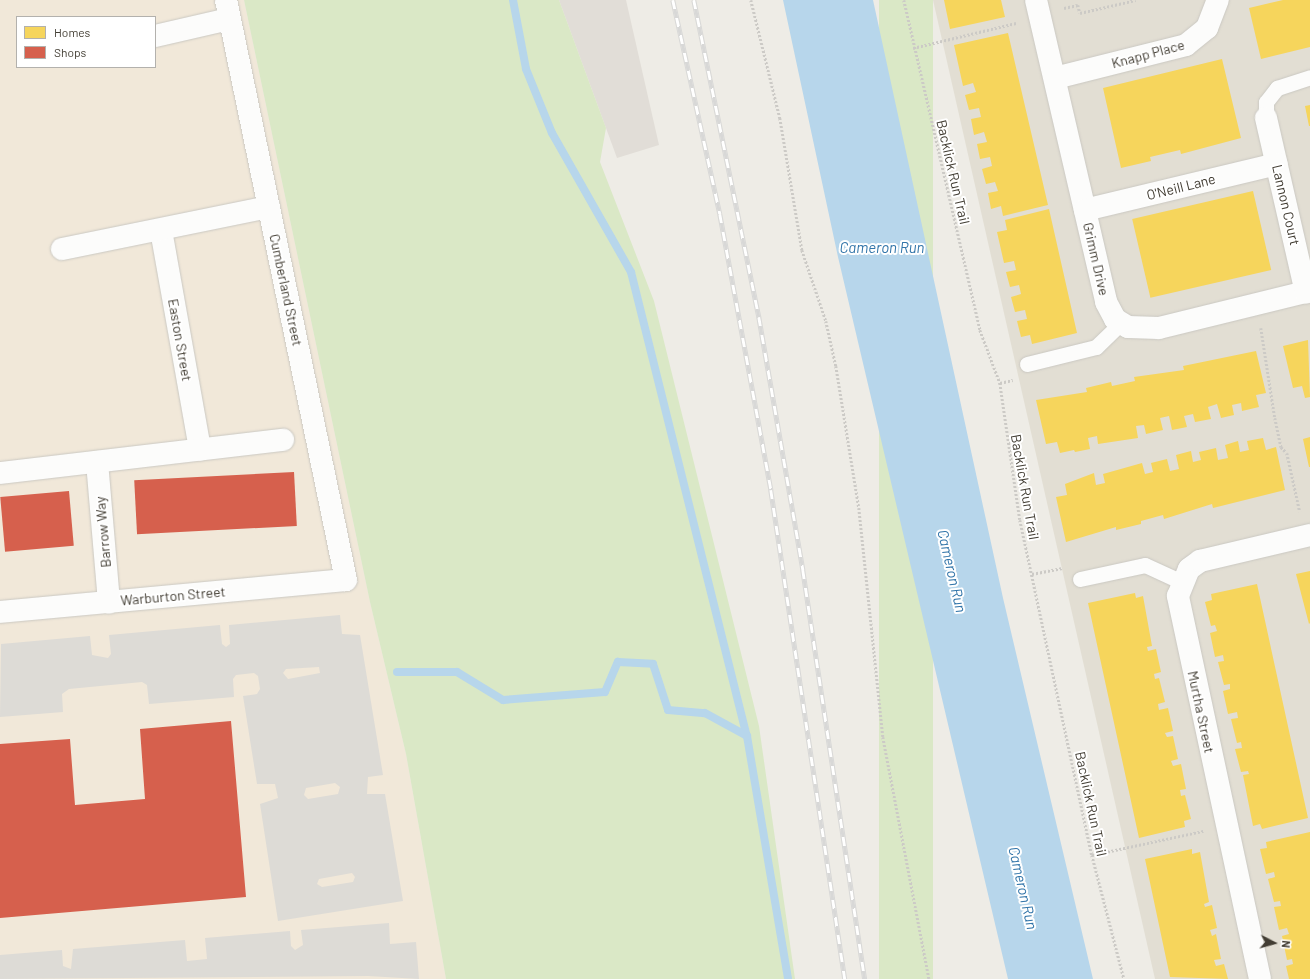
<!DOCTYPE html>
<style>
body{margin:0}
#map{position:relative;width:1310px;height:979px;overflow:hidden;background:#eeece6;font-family:Barlow,sans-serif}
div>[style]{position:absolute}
.residential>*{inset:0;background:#e2ded3}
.commercial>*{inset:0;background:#f1e8d9}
.industrial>*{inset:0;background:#e1ddd7}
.green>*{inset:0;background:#dae8c6;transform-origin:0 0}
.parking>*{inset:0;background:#dddbd6}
.water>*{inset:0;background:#b7d6eb}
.homes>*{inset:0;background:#f6d55c;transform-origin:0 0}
.shops>*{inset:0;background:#d6604d;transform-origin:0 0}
.stream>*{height:8px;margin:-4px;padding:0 4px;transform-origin:4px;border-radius:4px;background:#b7d6eb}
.path>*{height:2.5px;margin-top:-1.25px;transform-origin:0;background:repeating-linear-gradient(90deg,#cccac6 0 2px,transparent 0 4px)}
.roads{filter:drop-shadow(0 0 1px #cac8c2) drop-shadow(0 0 1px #cac8c2)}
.lane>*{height:15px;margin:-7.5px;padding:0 7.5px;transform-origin:7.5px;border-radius:7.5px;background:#fcfcfb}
.street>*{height:22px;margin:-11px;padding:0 11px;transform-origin:11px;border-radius:11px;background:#fcfcfb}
.rail>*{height:4.5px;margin-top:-2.25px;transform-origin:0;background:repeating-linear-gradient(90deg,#fff 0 9px,#d8d8d7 0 18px);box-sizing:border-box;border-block:1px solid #d8d8d7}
span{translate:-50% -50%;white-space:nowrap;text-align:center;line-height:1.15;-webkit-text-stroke:4px #fff;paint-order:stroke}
.street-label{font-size:14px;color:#423d33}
.water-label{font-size:15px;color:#3275a9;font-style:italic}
.legend{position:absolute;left:16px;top:16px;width:140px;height:52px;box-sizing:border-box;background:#fff;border:1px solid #b3b1ad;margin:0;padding:5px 7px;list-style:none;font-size:12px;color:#423d33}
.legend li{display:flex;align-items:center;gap:8px;height:20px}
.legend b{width:20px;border:1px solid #b3b1ad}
.north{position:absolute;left:1254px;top:923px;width:40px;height:40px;-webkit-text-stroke:3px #fff;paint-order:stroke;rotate:96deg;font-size:11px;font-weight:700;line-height:16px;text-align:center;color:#423d33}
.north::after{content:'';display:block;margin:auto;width:14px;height:18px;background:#423d33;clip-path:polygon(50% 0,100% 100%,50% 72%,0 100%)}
</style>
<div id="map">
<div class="residential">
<div style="clip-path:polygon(933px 0,1310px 0,1310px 979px,1155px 979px)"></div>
</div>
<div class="commercial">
<div style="clip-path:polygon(evenodd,0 0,244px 0,370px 602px,406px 754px,446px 979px,0 979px,0 0,17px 17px,155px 17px,155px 67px,17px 67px,17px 17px)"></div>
</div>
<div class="industrial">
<div style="clip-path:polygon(559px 0,626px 0,659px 145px,617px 158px)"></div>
</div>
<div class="green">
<div style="clip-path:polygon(244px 0,559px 0,606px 128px,600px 162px,654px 301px,759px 726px,795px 979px,446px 979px,406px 754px,370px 602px)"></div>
<div style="left:879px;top:0;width:54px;height:1004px"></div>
</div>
<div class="parking">
<div style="clip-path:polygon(evenodd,340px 615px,342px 634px,360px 635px,383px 775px,368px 777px,367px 794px,385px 794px,403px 901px,278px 921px,260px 804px,278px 798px,275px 784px,257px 784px,243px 696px,257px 694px,260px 689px,258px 676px,254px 673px,236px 675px,233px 679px,234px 697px,149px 704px,147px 685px,142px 682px,69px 689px,62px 694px,63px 712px,0 717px,1px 644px,90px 636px,92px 655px,108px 658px,111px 654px,109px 635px,220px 625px,222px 644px,226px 647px,230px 644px,229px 625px,340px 615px,319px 667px,320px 673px,288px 679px,283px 673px,286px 669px,319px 667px,340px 615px,335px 783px,340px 787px,338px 794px,308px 799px,304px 795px,306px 788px,335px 783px,340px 615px,352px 873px,355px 877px,353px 882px,322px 887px,317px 884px,319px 879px,352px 873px)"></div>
<div style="clip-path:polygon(389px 923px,390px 944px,416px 942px,419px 979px,368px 976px,0 979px,0 955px,62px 950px,63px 966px,71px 969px,73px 949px,185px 940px,187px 961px,207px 959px,205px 938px,290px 931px,291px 946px,295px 950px,303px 945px,301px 930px)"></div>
</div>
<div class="water">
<div style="clip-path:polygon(783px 0,873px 0,1003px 598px,1093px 979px,1008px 979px,838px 257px)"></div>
</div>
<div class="homes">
<div style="clip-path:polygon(944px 0,1001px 0,1005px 17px,950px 29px)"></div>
<div style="clip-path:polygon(1283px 0,1310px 0,1310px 47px,1261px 59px,1249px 8px)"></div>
<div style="clip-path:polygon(1008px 33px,1048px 205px,1003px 216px,1001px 206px,991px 209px,988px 193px,998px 191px,995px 182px,986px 184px,982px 169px,992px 166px,990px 157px,980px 159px,977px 144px,987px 142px,984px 132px,974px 135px,971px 119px,981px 117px,979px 108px,969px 110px,965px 95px,976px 92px,973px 83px,963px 86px,954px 45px)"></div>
<div style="clip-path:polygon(1222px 59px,1241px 138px,1181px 154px,1180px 150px,1150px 157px,1151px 161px,1121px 168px,1103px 88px)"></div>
<div style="clip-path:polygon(1310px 105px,1310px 126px,1309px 126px,1305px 106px)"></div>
<div style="left:1253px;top:191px;width:81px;height:124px;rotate:77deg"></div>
<div style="clip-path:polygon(1049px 209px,1077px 333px,1032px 344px,1030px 335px,1021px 337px,1017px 321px,1027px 319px,1025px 310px,1015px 312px,1011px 297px,1021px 294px,1019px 285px,1010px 287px,1006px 272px,1016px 270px,1014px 261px,1004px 263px,997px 232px,1007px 230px,1005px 220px)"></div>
<div style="clip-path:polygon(1308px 340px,1310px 397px,1305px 398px,1302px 386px,1293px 388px,1283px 346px)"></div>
<div style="clip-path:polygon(1256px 351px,1266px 393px,1256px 395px,1259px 407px,1242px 411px,1241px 403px,1232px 405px,1234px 415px,1221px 418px,1217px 404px,1208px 407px,1211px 419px,1195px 422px,1193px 414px,1184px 416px,1187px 427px,1172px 430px,1169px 416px,1160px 418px,1163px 430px,1146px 434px,1144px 425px,1136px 426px,1138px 438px,1098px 444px,1097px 436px,1088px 438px,1090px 449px,1075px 452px,1074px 450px,1060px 453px,1057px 442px,1046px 444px,1036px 400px,1087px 392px,1086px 388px,1111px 382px,1112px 386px,1135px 381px,1134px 377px,1184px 370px,1183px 366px)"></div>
<div style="clip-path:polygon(1310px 437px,1310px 467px,1309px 467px,1303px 439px)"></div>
<div style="clip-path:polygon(1263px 438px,1266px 450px,1276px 447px,1285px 490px,1213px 508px,1212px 504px,1164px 519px,1163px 515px,1141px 521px,1141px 524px,1116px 530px,1116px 527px,1066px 542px,1056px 497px,1067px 495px,1065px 484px,1094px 473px,1096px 485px,1105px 483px,1103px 474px,1142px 463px,1145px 474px,1153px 472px,1151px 463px,1167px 459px,1170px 471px,1179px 469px,1176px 455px,1191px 451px,1193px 462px,1201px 460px,1199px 452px,1216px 448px,1218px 460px,1228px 458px,1225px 445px,1238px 441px,1240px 452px,1249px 450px,1247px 441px)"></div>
<div style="clip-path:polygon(1310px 571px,1310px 623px,1309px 624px,1296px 574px)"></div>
<div style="clip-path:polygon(1257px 584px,1308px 818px,1262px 829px,1260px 824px,1253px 826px,1243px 775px,1249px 774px,1248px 771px,1241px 772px,1235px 749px,1242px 748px,1241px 742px,1237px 743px,1231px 719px,1238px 718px,1237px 712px,1228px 714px,1223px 691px,1230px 689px,1230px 684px,1224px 685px,1218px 662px,1224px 661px,1223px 655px,1215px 657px,1210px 633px,1217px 631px,1215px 625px,1211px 626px,1205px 602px,1212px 600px,1211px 594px)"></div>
<div style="clip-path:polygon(1135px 593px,1136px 598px,1143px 596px,1152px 646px,1147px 647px,1148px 651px,1156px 649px,1161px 672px,1154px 674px,1155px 679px,1159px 678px,1165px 702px,1158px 704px,1159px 710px,1168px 708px,1173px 731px,1165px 733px,1167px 737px,1173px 736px,1178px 759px,1171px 761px,1173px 766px,1181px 764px,1186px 789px,1180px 790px,1181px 796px,1185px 795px,1191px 819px,1184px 821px,1185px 827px,1139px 838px,1088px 603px)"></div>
<div style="clip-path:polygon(1310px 832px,1310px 979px,1289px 979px,1286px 966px,1293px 964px,1292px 959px,1287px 960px,1282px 936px,1289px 934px,1287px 928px,1279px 930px,1274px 907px,1281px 906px,1280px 901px,1274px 902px,1268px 879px,1275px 877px,1274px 872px,1266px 874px,1260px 849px,1267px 848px,1266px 842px)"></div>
<div style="clip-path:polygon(1192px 849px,1192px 854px,1200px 852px,1209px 902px,1204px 904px,1205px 907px,1212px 905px,1217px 928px,1210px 930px,1212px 936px,1216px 934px,1221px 959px,1214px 960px,1216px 966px,1224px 964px,1228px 979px,1170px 977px,1145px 859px)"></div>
</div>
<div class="shops">
<div style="left:294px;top:472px;width:54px;height:160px;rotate:87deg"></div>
<div style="left:69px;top:491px;width:55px;height:69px;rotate:85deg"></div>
<div style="clip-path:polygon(231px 721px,246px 897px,0 918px,0 744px,70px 739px,75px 805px,145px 799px,140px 729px)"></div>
</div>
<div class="stream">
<div style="left:513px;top:0;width:70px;rotate:79.3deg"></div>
<div style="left:526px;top:69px;width:69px;rotate:67.9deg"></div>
<div style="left:552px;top:133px;width:160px;rotate:60.4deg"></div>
<div style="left:631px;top:272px;width:478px;rotate:76deg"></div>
<div style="left:747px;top:736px;width:246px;rotate:80.4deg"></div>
<div style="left:397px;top:672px;width:60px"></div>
<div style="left:457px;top:672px;width:54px;rotate:31.3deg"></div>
<div style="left:503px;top:700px;width:102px;rotate:-4.5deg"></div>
<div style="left:605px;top:692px;width:33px;rotate:-67deg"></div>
<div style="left:618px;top:662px;width:35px;rotate:3deg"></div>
<div style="left:653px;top:664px;width:48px;rotate:71.9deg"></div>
<div style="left:668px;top:710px;width:37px;rotate:5deg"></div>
<div style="left:705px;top:713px;width:48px;rotate:28.7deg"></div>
</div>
<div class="path">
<div style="left:751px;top:0;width:122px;rotate:76.2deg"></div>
<div style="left:780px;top:118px;width:134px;rotate:80.5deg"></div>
<div style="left:802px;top:250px;width:75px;rotate:71.3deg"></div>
<div style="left:826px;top:321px;width:46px;rotate:77.5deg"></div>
<div style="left:836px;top:366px;width:144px;rotate:80.8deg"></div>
<div style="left:859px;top:508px;width:230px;rotate:84deg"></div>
<div style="left:883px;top:737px;width:246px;rotate:79.2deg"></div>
<div style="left:904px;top:0;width:339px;rotate:77deg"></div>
<div style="left:980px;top:330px;width:57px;rotate:69.3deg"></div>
<div style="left:1000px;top:383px;width:138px;rotate:81.7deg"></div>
<div style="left:1020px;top:520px;width:343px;rotate:77.9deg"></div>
<div style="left:1092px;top:855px;width:128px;rotate:75.5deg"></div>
<div style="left:1064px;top:8px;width:14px;rotate:-12deg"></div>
<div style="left:1078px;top:5px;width:8px;rotate:76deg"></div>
<div style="left:1080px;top:13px;width:57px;rotate:-13.1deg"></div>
<div style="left:913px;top:48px;width:106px;rotate:-13.6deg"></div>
<div style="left:1261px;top:328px;width:91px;rotate:81.2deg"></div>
<div style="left:1275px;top:418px;width:30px;rotate:78deg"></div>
<div style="left:1281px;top:447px;width:8px;rotate:45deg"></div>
<div style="left:1287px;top:453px;width:60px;rotate:77.6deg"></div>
<div style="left:1000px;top:383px;width:13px;rotate:-13deg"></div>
<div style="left:1032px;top:574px;width:31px;rotate:-11deg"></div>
<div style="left:1092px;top:855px;width:114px;rotate:-12.2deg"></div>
</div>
<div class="roads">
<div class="lane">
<div style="left:1266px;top:118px;width:16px;rotate:-90deg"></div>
<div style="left:1266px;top:102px;width:18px;rotate:-52deg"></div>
<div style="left:1277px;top:88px;width:35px;rotate:-18deg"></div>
<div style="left:1027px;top:364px;width:71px;rotate:-13.8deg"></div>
<div style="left:1096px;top:347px;width:35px;rotate:-44deg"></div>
<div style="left:1080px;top:579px;width:66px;rotate:-12.2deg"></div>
<div style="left:1145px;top:565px;width:41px;rotate:24.7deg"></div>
</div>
<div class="street">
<div style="left:1036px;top:0;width:310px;rotate:76.9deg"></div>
<div style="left:1106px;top:302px;width:19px;rotate:62deg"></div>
<div style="left:1115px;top:319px;width:15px;rotate:32deg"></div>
<div style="left:1128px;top:327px;width:31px;rotate:2deg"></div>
<div style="left:1159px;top:328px;width:155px;rotate:-13.8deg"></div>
<div style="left:155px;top:36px;width:76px;rotate:-12.9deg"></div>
<div style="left:1055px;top:78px;width:135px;rotate:-14.1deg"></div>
<div style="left:1186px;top:45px;width:27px;rotate:-39deg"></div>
<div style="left:1207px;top:28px;width:30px;rotate:-69deg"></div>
<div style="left:1266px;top:118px;width:179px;rotate:77.1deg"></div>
<div style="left:1085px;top:210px;width:197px;rotate:-13.5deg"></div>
<div style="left:161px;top:230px;width:223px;rotate:79.9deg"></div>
<div style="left:62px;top:249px;width:211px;rotate:-11.5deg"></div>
<div style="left:97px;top:462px;width:141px;rotate:85.1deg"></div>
<div style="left:0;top:473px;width:285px;rotate:-6.7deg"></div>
<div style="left:0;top:612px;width:347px;rotate:-5.3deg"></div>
<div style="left:346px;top:580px;width:592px;rotate:-101.69deg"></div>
<div style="left:1260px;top:979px;width:392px;rotate:-102.1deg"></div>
<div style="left:1178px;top:596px;width:29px;rotate:-68deg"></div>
<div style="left:1189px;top:569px;width:14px;rotate:-36deg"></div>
<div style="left:1200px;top:561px;width:113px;rotate:-13.3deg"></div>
</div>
</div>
<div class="rail">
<div style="left:673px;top:0;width:219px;rotate:77.6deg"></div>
<div style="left:720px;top:214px;width:281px;rotate:79.5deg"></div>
<div style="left:771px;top:490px;width:495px;rotate:81.4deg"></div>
<div style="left:694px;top:0;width:324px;rotate:78.4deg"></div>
<div style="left:759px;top:317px;width:257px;rotate:80.1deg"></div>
<div style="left:803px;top:570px;width:414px;rotate:81.4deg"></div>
</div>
<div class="street-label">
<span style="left:1148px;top:54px;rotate:-15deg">Knapp Place</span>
<span style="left:953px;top:172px;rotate:77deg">Backlick Run Trail</span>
<span style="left:1181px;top:187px;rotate:-14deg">O'Neill Lane</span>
<span style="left:1286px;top:205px;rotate:77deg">Lannon Court</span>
<span style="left:1096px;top:259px;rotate:77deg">Grimm Drive</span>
<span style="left:286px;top:290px;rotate:78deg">Cumberland Street</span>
<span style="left:180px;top:340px;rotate:80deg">Easton Street</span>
<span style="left:1025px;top:487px;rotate:80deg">Backlick Run Trail</span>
<span style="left:103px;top:532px;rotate:-95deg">Barrow Way</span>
<span style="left:173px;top:596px;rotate:-5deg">Warburton Street</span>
<span style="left:1201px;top:712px;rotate:78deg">Murtha Street</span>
<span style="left:1091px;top:804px;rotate:78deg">Backlick Run Trail</span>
</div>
<div class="water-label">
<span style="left:882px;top:248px">Cameron Run</span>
<span style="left:952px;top:571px;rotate:77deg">Cameron Run</span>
<span style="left:1023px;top:888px;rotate:77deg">Cameron Run</span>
</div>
<ul class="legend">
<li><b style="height:11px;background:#f6d55c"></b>Homes</li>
<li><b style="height:11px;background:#d6604d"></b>Shops</li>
</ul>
<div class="north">N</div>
</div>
